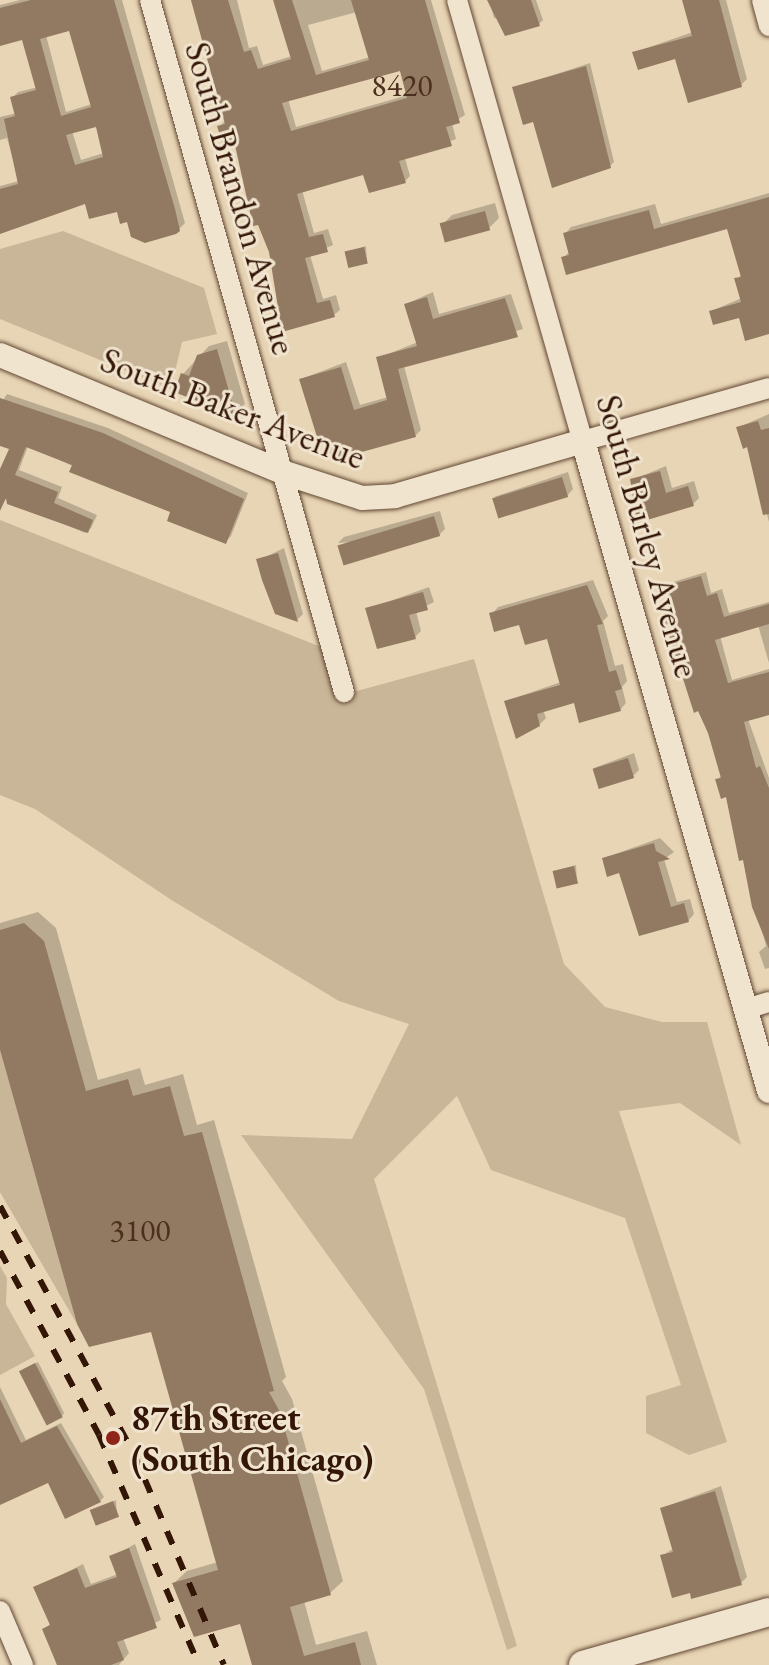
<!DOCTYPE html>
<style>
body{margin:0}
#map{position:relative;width:769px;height:1665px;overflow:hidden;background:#e8d5b5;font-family:"EB Garamond",serif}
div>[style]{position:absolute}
.green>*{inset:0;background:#c9b597}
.shadow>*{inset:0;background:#0003}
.building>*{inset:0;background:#927961;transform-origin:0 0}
.roads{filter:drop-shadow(0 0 2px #614632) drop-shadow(0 0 2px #614632)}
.minor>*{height:20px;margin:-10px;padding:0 10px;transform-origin:10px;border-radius:10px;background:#f0e4cf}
.tertiary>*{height:24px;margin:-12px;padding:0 12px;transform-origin:12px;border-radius:12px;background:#f0e4cf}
.secondary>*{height:28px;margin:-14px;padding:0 14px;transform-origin:14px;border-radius:14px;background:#f0e4cf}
.rail>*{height:6px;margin-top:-3px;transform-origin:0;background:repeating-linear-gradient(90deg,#341607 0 14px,transparent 0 28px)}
.dots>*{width:22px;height:22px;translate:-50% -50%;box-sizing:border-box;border:4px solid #f0e4cf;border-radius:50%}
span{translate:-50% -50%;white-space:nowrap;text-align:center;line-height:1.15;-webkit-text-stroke:6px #f0e4cf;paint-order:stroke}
.number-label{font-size:32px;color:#4c2f1e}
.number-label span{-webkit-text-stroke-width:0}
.street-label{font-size:36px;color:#341607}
.poi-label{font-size:36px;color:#341607;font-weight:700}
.left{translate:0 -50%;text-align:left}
</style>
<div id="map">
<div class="green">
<div style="clip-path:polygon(63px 231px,204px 288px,217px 334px,182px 342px,171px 389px,0 319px,0 249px)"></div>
<div style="clip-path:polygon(0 520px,321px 647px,335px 697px,474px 659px,564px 964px,605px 1007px,662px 1022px,707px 1022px,741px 1145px,680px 1103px,619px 1111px,727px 1442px,689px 1455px,646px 1433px,646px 1396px,681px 1385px,625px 1218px,491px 1170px,457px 1096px,374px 1179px,517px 1646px,507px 1650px,424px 1389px,241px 1135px,352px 1139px,409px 1024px,339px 1001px,173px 901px,35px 809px,0 795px)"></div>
<div style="clip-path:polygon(0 1050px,21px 1125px,77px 1324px,0 1192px)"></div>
<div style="clip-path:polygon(0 1266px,7px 1278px,6px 1304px,35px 1356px,0 1375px)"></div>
</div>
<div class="shadow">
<div style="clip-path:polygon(evenodd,20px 0,122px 0,185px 223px,175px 233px,86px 201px,0 230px,0 186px,19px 181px,7px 138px,0 140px,0 117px,17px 113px,12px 98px,18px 92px,38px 87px,23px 37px,0 44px,0 5px,20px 0,70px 28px,92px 104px,66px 112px,46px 35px,70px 28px,20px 0,98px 124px,104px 153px,81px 160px,72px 131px,98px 124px)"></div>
<div style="clip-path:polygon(evenodd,191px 0,237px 0,249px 48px,257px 46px,263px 65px,292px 56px,275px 0,431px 0,465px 115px,452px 123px,456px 139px,405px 158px,410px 176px,405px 181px,365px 172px,302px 190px,314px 233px,328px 229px,333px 245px,310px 255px,323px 299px,336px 295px,340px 310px,334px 315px,284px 329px,271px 252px,236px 139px,219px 127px,225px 121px,191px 0,357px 12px,370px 57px,322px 71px,308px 25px,357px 12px,191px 0,401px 69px,408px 95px,296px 127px,288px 99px,401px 69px)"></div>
<div style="clip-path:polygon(489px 0,536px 0,543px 20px,539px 24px,494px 18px)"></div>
<div style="clip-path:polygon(684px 0,726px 0,747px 79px,741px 85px,677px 57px,635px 52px,693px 32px)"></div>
<div style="clip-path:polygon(590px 63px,614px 162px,610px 166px,535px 120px,514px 88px)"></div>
<div style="clip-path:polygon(769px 193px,769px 332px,740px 315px,711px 311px,742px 298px,737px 279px,742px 274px,729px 226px,563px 258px,570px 251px,565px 234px,571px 227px,655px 204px,661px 224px)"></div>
<div style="clip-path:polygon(495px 203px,499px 218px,489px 228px,442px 225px,452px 215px)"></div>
<div style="clip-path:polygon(366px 246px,367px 262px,347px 254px,350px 251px)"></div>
<div style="clip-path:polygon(433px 292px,439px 314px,511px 294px,523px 329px,404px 366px,421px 430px,415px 436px,326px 436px,301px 379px,346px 362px,360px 405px,388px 397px,378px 358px,418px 342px,406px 304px)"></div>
<div style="clip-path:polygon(227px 341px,245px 404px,236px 413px,177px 390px,183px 374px,209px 346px)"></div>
<div style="clip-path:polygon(7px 394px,108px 428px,248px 493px,231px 536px,226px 541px,173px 511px,28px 446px,19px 470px,62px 487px,58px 498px,97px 515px,91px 528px,85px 533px,0 497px,0 473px,11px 448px,0 444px,0 405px)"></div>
<div style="clip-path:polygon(769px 414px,769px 522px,749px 445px,739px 427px)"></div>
<div style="clip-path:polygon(666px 466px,672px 488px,694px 481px,699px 498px,693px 504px,632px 480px)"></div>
<div style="clip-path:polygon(568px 472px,573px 489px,567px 496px,494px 497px)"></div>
<div style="clip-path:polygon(440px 511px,445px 529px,439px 535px,338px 543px,344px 537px)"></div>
<div style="clip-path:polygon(284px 548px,303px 614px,297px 620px,259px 560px)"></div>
<div style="clip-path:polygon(706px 572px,711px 593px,722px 589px,729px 613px,769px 602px,769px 663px,758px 625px,720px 636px,732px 680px,769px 669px,769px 713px,748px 719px,769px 778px,769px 968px,765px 969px,759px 952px,766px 946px,727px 795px,717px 780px,722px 775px,710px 732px,663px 610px,673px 604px,668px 587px,673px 582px)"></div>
<div style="clip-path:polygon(593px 580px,608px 616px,603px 621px,615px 666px,623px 664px,627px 681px,622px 687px,626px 703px,620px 710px,575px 701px,543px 710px,546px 718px,539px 725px,506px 701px,561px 682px,548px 637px,492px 614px,498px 607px)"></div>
<div style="clip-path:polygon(429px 587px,434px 602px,416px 611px,421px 631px,415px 637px,368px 609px)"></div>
<div style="clip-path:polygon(634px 753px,639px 770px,633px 776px,594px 768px)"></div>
<div style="clip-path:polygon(660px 838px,674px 852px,664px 859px,677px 902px,690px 899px,694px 914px,688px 921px,604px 858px)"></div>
<div style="clip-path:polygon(576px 865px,577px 882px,555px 872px,558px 870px)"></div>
<div style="clip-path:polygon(38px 912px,56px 928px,98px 1080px,140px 1068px,145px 1085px,183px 1074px,197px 1125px,214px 1120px,286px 1377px,282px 1381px,292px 1399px,343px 1581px,330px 1593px,304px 1601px,316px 1645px,367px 1631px,377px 1665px,254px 1665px,242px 1622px,174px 1583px,187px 1571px,218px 1562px,153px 1329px,0 1043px,0 923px)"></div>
<div style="clip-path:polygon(38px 1362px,64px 1413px,62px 1416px,24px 1369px)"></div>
<div style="clip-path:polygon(0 1387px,26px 1440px,61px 1423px,104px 1497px,100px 1501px,66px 1517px,49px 1480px,0 1502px)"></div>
<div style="clip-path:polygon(721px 1486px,747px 1577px,741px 1583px,662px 1556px,674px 1548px,662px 1508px)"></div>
<div style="clip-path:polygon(116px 1500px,117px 1515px,96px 1510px)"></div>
<div style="clip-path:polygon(135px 1544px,161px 1620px,123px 1638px,129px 1653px,119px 1665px,57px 1665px,45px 1629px,51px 1623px,36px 1588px,83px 1564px,91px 1584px,118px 1574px,112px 1557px)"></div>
</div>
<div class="building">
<div style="clip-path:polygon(evenodd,31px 0,114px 0,175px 209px,180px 231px,176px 234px,145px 243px,131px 237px,127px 222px,120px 224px,117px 212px,89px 219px,85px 204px,0 234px,0 189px,18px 184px,4px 119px,15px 116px,10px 97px,36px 90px,22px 40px,0 46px,0 8px,31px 0,69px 31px,91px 107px,61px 116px,40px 39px,69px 31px,31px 0,96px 127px,103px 157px,75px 165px,66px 135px,96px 127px)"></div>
<div style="clip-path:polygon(evenodd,191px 0,228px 0,244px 52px,251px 50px,258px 69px,291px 59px,273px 0,292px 0,316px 75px,369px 60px,351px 0,425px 0,460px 123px,446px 127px,452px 146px,399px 161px,406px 183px,369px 193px,363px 175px,297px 194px,309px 237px,323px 234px,328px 252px,305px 258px,317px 303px,330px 300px,335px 317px,282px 332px,269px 252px,258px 225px,253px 226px,234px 141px,223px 145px,217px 126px,225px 124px,191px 0,400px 71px,407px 98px,291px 131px,282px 103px,400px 71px)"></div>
<div style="clip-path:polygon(487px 0,531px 0,540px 26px,505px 36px)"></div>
<div style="clip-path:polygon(682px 0,719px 0,742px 87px,688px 103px,675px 59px,638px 70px,632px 52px,692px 36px)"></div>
<div style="clip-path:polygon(586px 66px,611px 168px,552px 188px,533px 122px,523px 125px,512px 87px)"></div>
<div style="clip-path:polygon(769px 197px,769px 334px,745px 341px,739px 318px,713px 325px,709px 311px,741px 302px,734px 278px,741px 277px,727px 229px,566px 275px,561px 257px,569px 255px,563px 233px,649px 210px,654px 229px)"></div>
<div style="left:485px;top:211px;width:20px;height:47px;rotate:75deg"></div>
<div style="left:364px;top:247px;width:17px;height:20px;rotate:77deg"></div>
<div style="clip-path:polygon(427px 297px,433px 319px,505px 298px,518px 337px,398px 369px,416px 437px,340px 458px,328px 453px,325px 439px,318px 440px,299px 379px,341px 367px,354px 410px,387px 400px,376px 357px,417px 346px,404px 304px)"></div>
<div style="clip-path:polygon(217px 349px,236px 416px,174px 392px,181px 373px,189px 376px,197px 355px)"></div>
<div style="clip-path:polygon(0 398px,103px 433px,244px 499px,226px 544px,167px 521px,170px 512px,69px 472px,72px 465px,26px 447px,15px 475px,58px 492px,54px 503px,93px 520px,88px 533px,7px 504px,6px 498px,0 511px,0 469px,9px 449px,0 446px)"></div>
<div style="clip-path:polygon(758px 421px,761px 430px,769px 428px,769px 514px,763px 515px,747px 447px,743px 449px,736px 427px)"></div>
<div style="clip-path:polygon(660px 471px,666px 493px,688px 486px,694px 506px,637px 523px,630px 479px)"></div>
<div style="left:562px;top:477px;width:21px;height:73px;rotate:73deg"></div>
<div style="left:434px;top:516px;width:21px;height:101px;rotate:73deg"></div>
<div style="clip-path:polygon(278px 553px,298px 622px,275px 614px,262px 580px,256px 559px)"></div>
<div style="clip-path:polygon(701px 576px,707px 596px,717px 593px,724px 617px,769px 604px,769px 624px,715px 640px,728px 683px,769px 672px,769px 715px,744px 722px,756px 768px,760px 766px,769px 788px,769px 949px,752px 907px,743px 860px,739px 861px,726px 797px,721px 799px,715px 779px,721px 778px,708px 733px,698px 711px,694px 713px,661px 610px,672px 606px,666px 586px)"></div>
<div style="clip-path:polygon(587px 585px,603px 624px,597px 625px,609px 672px,616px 670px,622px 689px,615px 691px,621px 711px,579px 723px,574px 703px,537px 714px,540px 726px,516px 739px,504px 701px,560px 685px,547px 639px,525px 645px,519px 625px,494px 632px,489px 613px)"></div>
<div style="clip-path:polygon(423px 592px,428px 610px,409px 615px,416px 639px,377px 649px,365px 608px)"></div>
<div style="left:628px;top:758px;width:21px;height:37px;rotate:73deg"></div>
<div style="clip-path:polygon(654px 843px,656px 851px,670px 859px,658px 862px,671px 907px,684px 903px,689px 922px,639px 936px,619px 873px,607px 877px,602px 858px)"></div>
<div style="left:574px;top:866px;width:18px;height:22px;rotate:77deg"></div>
<div style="clip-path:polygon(24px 923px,44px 941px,86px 1091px,128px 1079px,133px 1096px,170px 1086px,184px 1136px,202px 1132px,274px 1391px,269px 1392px,280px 1412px,331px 1595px,290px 1607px,304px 1656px,355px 1642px,361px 1665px,252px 1665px,240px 1624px,194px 1637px,172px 1583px,218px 1570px,151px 1332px,89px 1347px,77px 1324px,0 1050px,0 930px)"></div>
<div style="left:35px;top:1363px;width:61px;height:18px;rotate:63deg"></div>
<div style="clip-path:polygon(0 1399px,21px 1443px,57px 1426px,101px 1502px,65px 1519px,48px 1483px,0 1505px)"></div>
<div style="clip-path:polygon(715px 1491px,742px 1585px,691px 1599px,690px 1593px,672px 1598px,660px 1555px,673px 1552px,660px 1508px)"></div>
<div style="left:113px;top:1501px;width:17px;height:25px;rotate:69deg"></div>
<div style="clip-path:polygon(129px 1548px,157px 1628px,117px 1642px,124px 1660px,111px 1665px,57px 1665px,42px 1629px,50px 1625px,33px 1587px,77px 1568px,85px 1588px,117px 1577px,109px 1556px)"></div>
</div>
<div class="roads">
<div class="minor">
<div style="left:150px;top:0;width:719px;rotate:74.34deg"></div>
<div style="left:457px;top:0;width:459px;rotate:74.1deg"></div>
<div style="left:583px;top:441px;width:193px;rotate:-15.9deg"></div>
<div style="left:762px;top:0;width:27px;rotate:75deg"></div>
<div style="left:746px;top:1009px;width:24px;rotate:-17deg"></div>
<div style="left:0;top:1611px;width:59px;rotate:66.9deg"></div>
</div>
<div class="tertiary">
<div style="left:0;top:355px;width:305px;rotate:22.5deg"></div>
<div style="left:282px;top:472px;width:84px;rotate:18deg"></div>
<div style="left:362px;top:498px;width:33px;rotate:-3deg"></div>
<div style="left:395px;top:496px;width:196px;rotate:-16.3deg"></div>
<div style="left:583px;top:441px;width:676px;rotate:74.03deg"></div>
</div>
<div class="secondary">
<div style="left:583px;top:1665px;width:193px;rotate:-15.9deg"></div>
</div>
</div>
<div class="rail">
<div style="left:0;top:1206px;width:282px;rotate:61.6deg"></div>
<div style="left:134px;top:1454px;width:229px;rotate:66.9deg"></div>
<div style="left:0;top:1251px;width:209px;rotate:61.7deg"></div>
<div style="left:99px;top:1435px;width:251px;rotate:66.5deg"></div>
</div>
<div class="dots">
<div style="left:113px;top:1438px;background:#8f2418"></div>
</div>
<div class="number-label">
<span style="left:402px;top:85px">8420</span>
<span style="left:140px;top:1230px">3100</span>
</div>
<div class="street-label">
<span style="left:241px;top:198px;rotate:74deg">South Brandon Avenue</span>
<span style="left:233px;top:408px;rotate:21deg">South Baker Avenue</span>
<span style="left:648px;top:536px;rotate:74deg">South Burley Avenue</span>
</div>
<div class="poi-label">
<span class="left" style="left:131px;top:1438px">87th Street<br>(South Chicago)</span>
</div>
</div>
